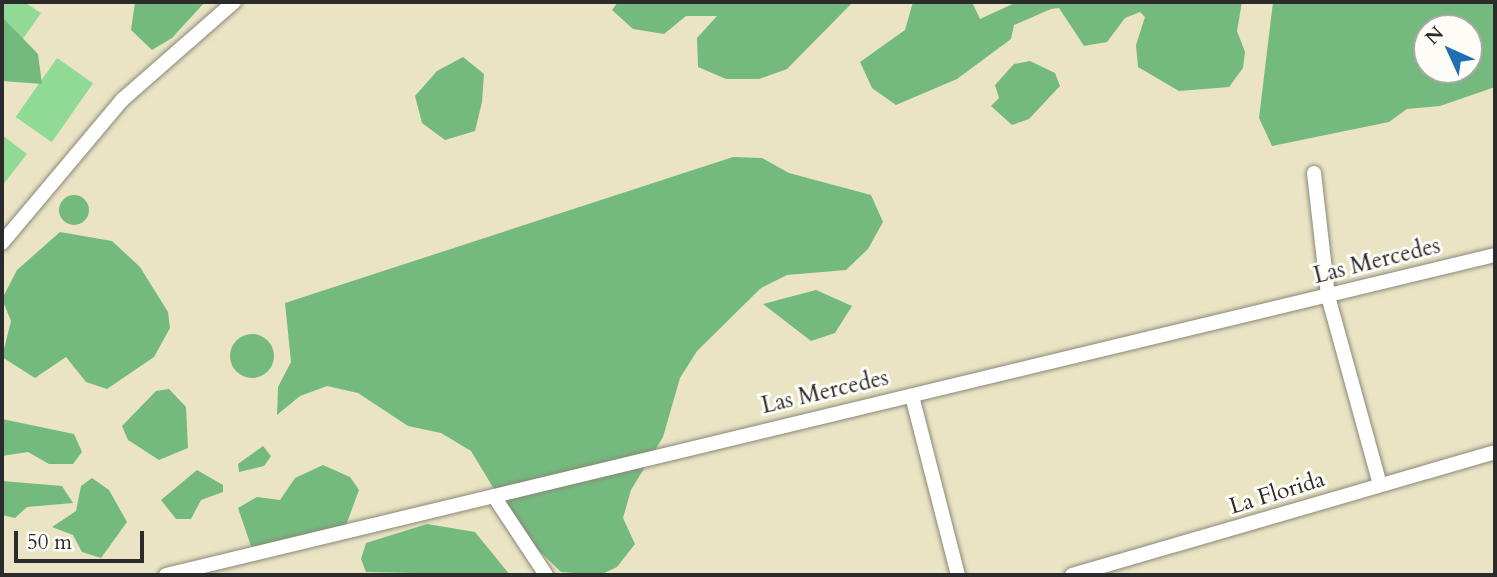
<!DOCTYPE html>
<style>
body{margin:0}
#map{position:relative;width:1497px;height:577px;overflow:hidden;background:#eae4c5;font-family:Cardo,serif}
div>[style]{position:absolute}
.green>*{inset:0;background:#90da96;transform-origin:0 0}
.forest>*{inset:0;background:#74ba7f}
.round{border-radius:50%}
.roads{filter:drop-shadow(0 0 2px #8a8878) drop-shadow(0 0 2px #8a8878)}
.street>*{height:14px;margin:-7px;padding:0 7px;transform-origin:7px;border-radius:7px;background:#fff}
span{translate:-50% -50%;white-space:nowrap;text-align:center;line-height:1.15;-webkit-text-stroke:6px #fdfcf7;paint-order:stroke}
.street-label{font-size:23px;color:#2b2b2b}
.frame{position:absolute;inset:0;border:4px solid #2b2b2b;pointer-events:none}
.north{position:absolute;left:1413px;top:14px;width:70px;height:70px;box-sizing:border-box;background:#fdfcf7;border:2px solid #a9a8a5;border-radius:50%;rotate:315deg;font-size:19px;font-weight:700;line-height:28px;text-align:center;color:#2b2b2b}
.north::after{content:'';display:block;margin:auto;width:24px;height:32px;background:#1f6fb2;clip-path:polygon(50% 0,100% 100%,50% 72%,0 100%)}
.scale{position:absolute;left:14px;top:531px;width:130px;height:32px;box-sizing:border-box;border:4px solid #2b2b2b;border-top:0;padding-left:9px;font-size:21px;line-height:24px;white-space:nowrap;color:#2b2b2b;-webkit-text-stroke:5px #fdfcf7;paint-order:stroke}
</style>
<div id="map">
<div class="green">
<div style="clip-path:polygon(2px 2px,24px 2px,41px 13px,2px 69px)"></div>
<div style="left:57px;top:58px;width:44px;height:72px;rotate:35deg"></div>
<div style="clip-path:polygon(2px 135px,27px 154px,2px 186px)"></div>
</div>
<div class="forest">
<div style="clip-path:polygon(135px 2px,205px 2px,172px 38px,152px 50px,131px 30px)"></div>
<div style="clip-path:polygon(618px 2px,853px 2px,787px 69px,759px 79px,726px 79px,698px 67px,697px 38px,717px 16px,686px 16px,664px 34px,633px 29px,612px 10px)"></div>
<div style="clip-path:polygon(913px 2px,972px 2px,980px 19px,1017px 2px,1242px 2px,1237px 31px,1245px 52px,1243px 68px,1229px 87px,1179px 91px,1138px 67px,1136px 45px,1145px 17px,1140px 12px,1125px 18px,1107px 42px,1084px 46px,1059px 8px,1051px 9px,1014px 25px,1011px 39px,957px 79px,896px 105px,872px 88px,860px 62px,905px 30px)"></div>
<div style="clip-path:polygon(evenodd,1273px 2px,1495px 2px,1495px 87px,1440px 106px,1407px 109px,1389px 122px,1272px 146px,1259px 118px,1273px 2px,1427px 28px,1469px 28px,1469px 70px,1427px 70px,1427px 28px)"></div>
<div style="clip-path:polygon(2px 17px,38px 54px,42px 84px,2px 81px)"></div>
<div style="clip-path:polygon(463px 57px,484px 74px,482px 102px,475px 131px,445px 140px,422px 123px,415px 96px,437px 71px)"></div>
<div style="clip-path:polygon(1030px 61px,1055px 73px,1060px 86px,1029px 119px,1012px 125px,991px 106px,999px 98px,995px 85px,1014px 64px)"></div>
<div style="clip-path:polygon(733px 157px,762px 158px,789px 173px,871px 195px,883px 222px,868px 249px,846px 270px,787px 275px,761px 288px,697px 351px,680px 378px,663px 437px,631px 490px,623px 518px,635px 544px,617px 567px,600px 575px,561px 572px,520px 532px,471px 451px,441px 433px,408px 426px,358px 393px,327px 386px,300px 396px,277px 415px,278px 387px,291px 362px,285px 303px)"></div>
<div class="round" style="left:59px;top:195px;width:30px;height:30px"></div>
<div style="clip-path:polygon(60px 232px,112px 241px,140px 267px,168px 312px,170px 328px,154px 357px,107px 389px,86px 382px,66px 357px,35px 378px,2px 357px,11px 321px,2px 299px,17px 270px)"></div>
<div style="clip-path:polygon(816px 290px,852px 306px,835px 333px,811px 341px,763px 304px)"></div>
<div class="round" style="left:230px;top:334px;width:44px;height:44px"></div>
<div style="clip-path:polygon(169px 389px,186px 407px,188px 448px,159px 460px,128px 440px,122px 426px,156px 391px)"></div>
<div style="clip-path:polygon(2px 419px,74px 434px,82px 452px,73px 464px,49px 464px,28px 452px,2px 456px)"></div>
<div style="clip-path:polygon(263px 446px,271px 456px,264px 466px,239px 472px,238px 464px)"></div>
<div style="clip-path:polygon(323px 465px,350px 477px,359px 490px,345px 528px,258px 550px,251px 546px,238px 508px,257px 497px,280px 500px,295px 478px)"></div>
<div style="clip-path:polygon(197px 470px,223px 485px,223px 492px,201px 500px,191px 519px,176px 519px,161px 500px)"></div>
<div style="clip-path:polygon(92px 478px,109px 490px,127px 522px,101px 558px,82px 552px,73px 535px,52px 527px,76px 511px,81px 486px)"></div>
<div style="clip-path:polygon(2px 481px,62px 486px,73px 503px,27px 507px,15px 518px,2px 515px)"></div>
<div style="clip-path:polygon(427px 524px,475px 532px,510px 575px,366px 572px,361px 559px,366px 543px)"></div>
</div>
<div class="roads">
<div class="street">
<div style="left:1314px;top:173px;width:124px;rotate:83.5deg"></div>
<div style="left:1328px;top:296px;width:196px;rotate:74.6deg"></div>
<div style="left:2px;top:243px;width:187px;rotate:-50deg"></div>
<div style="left:122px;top:100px;width:149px;rotate:-41.2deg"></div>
<div style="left:912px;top:396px;width:185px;rotate:75.6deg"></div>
<div style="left:495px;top:498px;width:92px;rotate:56.5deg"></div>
<div style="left:166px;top:575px;width:1367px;rotate:-13.54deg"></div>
<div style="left:1072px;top:575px;width:441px;rotate:-16.2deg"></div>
</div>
</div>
<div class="street-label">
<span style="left:1377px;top:261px;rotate:-14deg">Las Mercedes</span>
<span style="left:825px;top:392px;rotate:-13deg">Las Mercedes</span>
<span style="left:1277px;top:493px;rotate:-17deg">La Florida</span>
</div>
<div class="frame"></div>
<div class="north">N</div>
<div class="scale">50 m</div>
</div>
